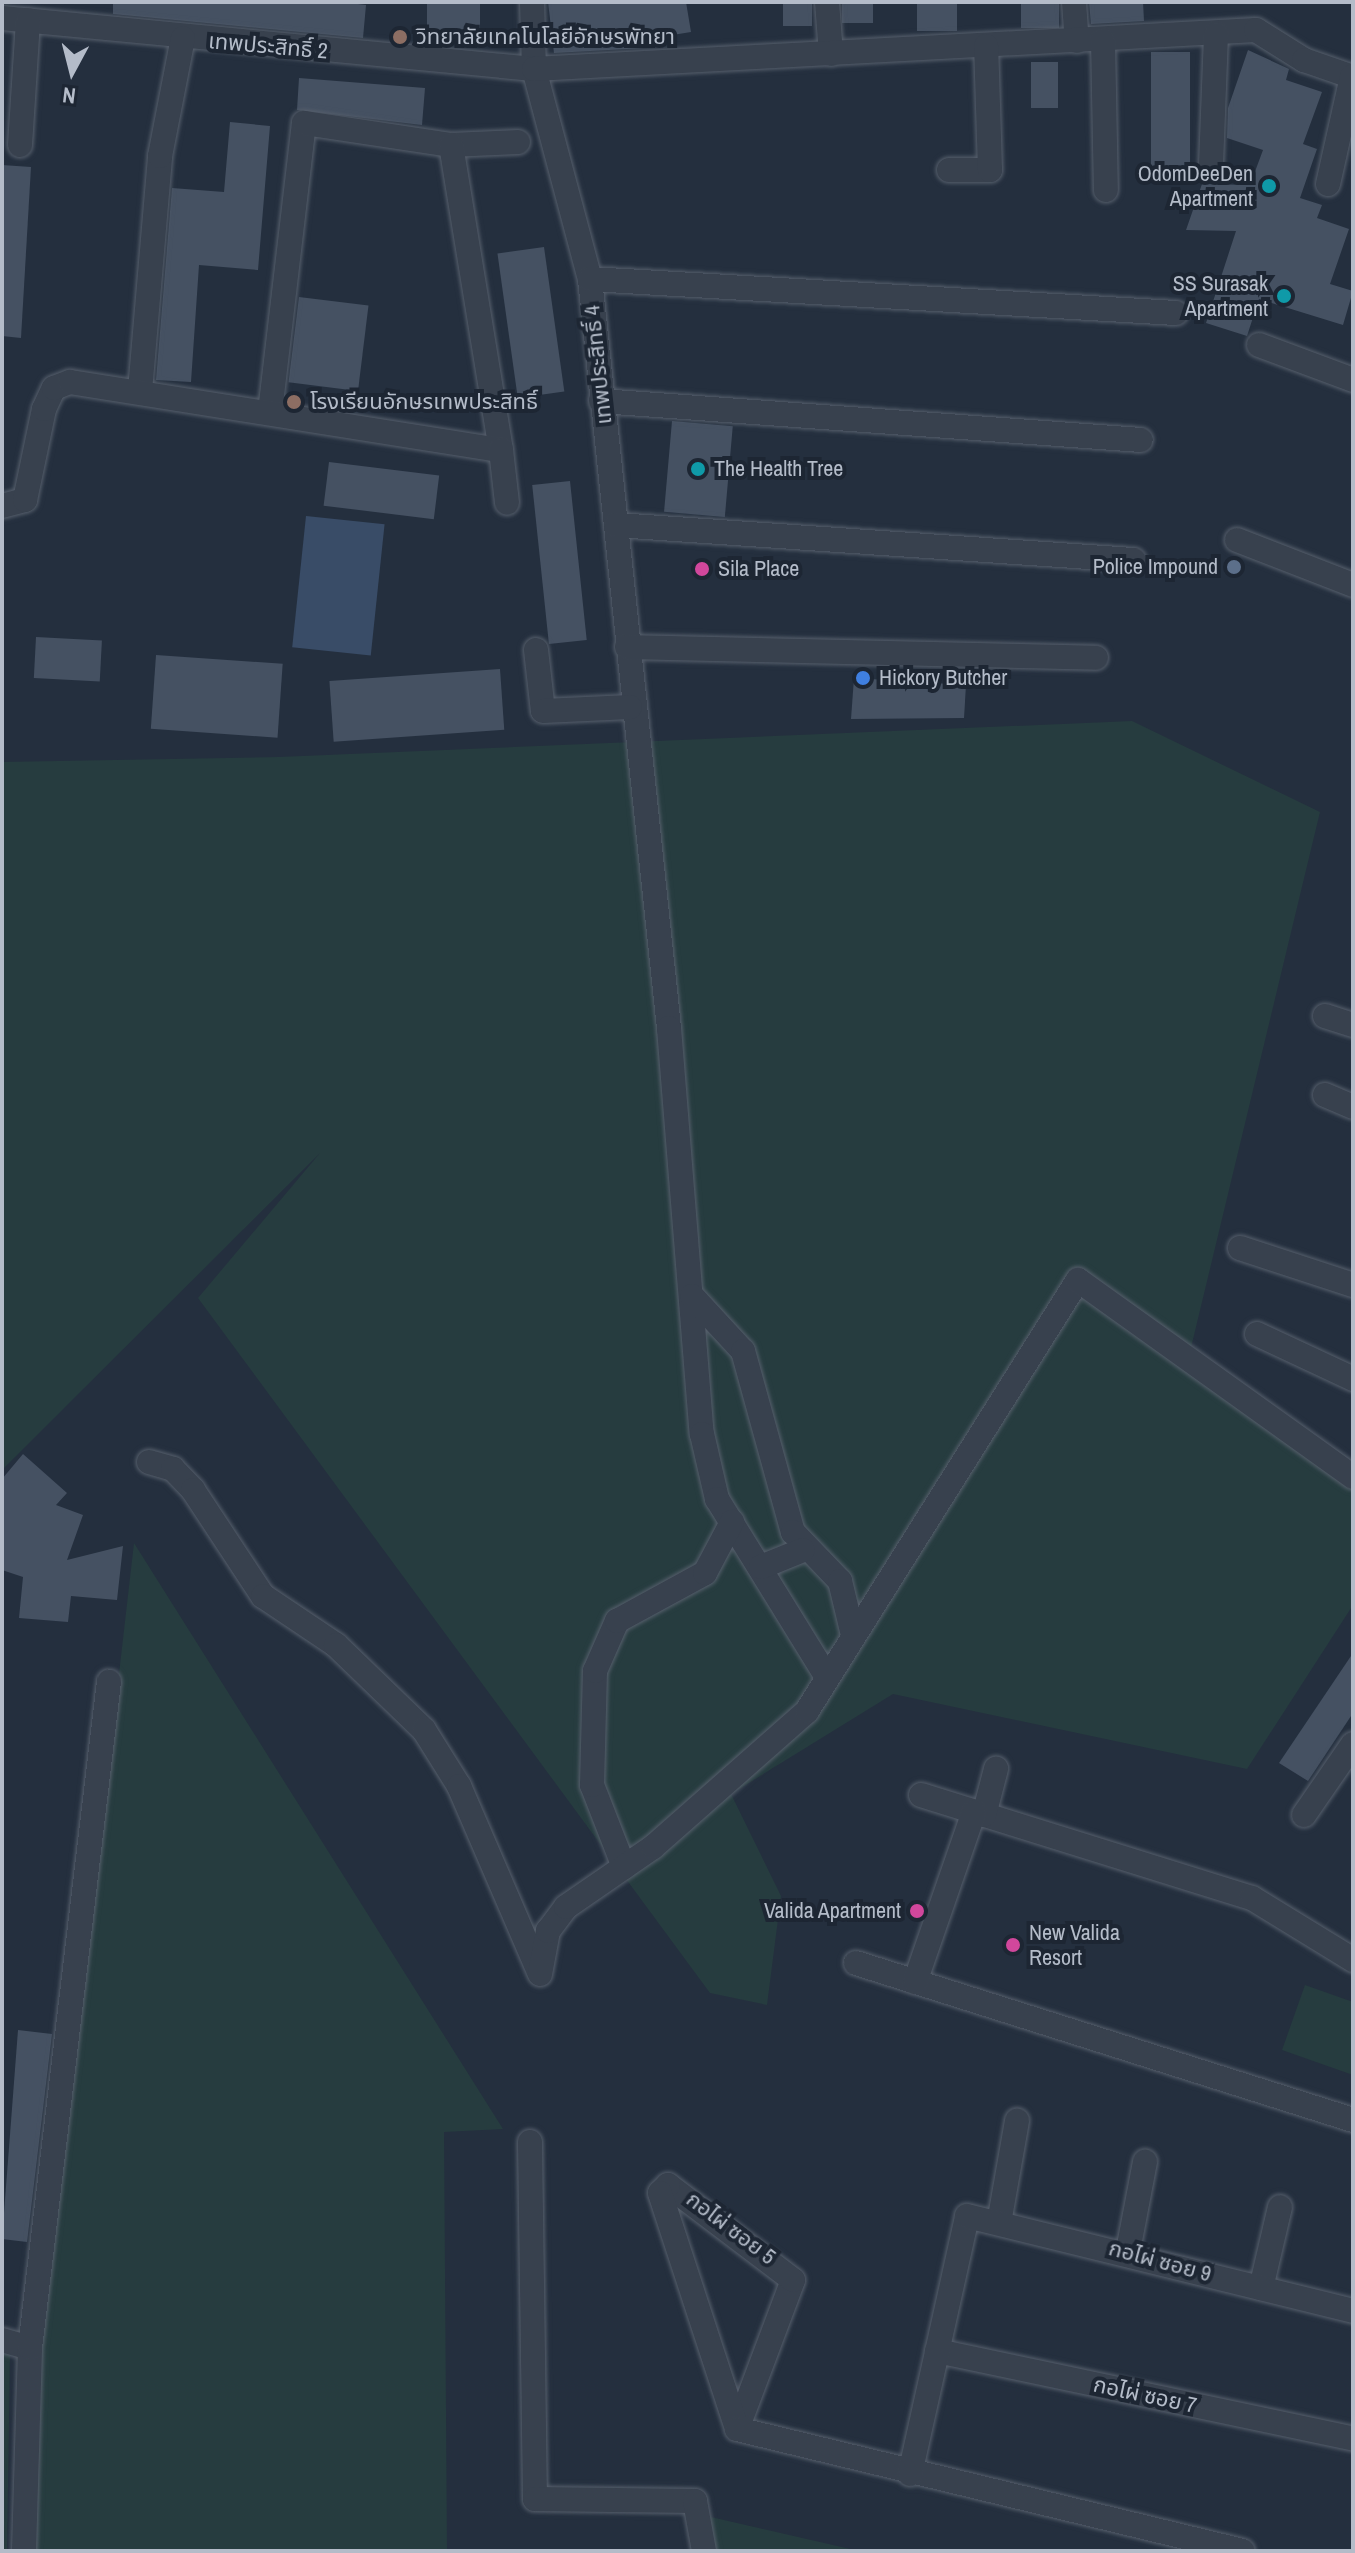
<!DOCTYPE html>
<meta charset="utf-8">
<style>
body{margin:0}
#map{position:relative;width:1355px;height:2553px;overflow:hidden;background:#242f3e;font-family:"Archivo Narrow","Noto Sans Thai",sans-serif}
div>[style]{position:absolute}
.green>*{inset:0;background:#263c3f}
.water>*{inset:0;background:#394c67;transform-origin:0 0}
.building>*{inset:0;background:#455162;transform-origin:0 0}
.roads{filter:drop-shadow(0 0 2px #565f6c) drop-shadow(0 0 2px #565f6c)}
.minor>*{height:24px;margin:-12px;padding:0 12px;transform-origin:12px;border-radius:12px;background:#38414e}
.dots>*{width:22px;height:22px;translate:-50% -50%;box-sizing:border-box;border:4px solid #1d2633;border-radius:50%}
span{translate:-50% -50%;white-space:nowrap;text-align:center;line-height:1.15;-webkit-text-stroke:8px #1d2633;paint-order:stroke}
.poi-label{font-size:22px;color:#b4bcc9}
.left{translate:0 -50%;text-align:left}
.right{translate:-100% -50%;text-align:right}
.street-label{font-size:22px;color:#b4bcc9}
.frame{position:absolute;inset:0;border:4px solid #b4bcc9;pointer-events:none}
.north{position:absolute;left:32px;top:32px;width:80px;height:80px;-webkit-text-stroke:6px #1d2633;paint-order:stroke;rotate:187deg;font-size:22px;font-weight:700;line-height:32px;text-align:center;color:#b4bcc9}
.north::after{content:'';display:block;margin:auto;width:28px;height:36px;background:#b4bcc9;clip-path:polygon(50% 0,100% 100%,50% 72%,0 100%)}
</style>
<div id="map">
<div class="green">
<div style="clip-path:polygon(1132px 721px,1320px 812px,1189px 1356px,1353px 1473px,1353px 1605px,1247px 1769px,893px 1694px,731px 1794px,781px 1896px,767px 2005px,710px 1993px,198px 1298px,320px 1153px,2px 1470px,2px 762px,279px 757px)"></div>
<div style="clip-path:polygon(134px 1543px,503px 2129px,444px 2132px,447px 2551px,34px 2551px,40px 2362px)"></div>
<div style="clip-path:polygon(1305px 1985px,1353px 2002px,1353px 2075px,1282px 2050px)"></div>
<div style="clip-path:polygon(2px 2353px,10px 2355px,7px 2551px,2px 2551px)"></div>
<div style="clip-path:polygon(708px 2516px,711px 2517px,859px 2551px,714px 2551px)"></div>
</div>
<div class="water">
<div style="left:306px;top:516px;width:79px;height:132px;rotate:6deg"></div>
</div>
<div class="building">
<div style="clip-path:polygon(113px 2px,342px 2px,366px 5px,363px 38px,113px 14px)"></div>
<div style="left:427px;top:2px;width:53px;height:41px"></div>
<div style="clip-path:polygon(548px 2px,686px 2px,691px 32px,660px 37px,662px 47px,554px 53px)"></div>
<div style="left:783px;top:2px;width:29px;height:24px"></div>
<div style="left:842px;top:2px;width:31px;height:21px"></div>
<div style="left:917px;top:2px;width:40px;height:29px"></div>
<div style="left:1021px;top:2px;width:38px;height:26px"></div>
<div style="clip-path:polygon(1089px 2px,1143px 2px,1144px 21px,1091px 24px)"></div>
<div style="clip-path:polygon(1248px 50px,1289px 69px,1286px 80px,1322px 92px,1303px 144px,1317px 149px,1300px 198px,1322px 205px,1317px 218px,1349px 229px,1330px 284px,1353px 291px,1343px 325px,1259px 299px,1247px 336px,1206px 323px,1236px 231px,1186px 230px,1202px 184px,1250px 185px,1263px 150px,1227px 138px,1228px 108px)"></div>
<div style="left:1151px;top:52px;width:39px;height:126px"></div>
<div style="left:1031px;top:62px;width:27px;height:46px"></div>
<div style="clip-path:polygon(299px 78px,425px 88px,422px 125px,297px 110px)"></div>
<div style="clip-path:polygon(230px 122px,270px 126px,258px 270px,199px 265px,191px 382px,156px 380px,172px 188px,224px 192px)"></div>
<div style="clip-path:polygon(2px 165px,31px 167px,21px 338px,2px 336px)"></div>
<div style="left:544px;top:247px;width:146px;height:47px;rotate:82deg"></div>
<div style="left:299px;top:297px;width:70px;height:86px;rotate:7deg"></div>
<div style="left:672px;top:421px;width:61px;height:91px;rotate:5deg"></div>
<div style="left:329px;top:462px;width:111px;height:44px;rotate:7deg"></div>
<div style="left:570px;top:481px;width:160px;height:38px;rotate:84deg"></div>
<div style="left:36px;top:637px;width:66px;height:41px;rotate:3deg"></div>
<div style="left:156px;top:655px;width:127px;height:74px;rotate:4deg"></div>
<div style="left:500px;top:669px;width:61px;height:171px;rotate:86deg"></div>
<div style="clip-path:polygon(854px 678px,966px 685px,964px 718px,851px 719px)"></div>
<div style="clip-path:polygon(23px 1454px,67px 1493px,56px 1505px,83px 1515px,67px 1560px,123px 1546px,117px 1600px,71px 1596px,68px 1622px,19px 1618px,23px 1577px,2px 1570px,2px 1479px)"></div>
<div style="clip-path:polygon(1353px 1653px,1353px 1713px,1308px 1781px,1279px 1763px)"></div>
<div style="clip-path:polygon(18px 2030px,52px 2034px,27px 2242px,2px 2239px)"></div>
</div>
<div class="roads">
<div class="minor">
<div style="left:532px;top:2px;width:67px;rotate:88.3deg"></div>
<div style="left:534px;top:69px;width:217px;rotate:75.1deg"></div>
<div style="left:590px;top:279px;width:753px;rotate:83.98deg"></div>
<div style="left:669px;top:1028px;width:407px;rotate:85.4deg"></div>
<div style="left:702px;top:1434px;width:67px;rotate:77deg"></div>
<div style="left:717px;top:1499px;width:209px;rotate:58.3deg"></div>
<div style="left:827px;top:2px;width:52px;rotate:85.6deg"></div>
<div style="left:1074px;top:2px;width:39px;rotate:86deg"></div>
<div style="left:2px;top:18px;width:534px;rotate:5.48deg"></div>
<div style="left:534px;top:69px;width:723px;rotate:-3.09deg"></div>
<div style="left:1256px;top:30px;width:57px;rotate:32deg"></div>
<div style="left:1304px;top:60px;width:52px;rotate:19.1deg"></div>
<div style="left:1103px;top:40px;width:150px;rotate:88.9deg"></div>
<div style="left:20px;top:145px;width:125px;rotate:-86.3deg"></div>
<div style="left:451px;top:145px;width:67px;rotate:-2.6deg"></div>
<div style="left:1211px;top:165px;width:131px;rotate:-87.8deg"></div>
<div style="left:949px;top:170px;width:41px"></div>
<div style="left:990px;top:170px;width:124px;rotate:-91.8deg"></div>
<div style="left:1328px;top:184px;width:110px;rotate:-77.4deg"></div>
<div style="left:590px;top:279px;width:587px;rotate:3.32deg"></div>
<div style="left:1259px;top:345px;width:100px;rotate:20.4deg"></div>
<div style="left:140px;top:391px;width:236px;rotate:-85.1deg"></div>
<div style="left:160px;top:156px;width:120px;rotate:-79deg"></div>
<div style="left:601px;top:401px;width:541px;rotate:4.13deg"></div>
<div style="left:270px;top:412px;width:291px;rotate:-83.3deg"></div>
<div style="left:304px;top:123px;width:149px;rotate:8.5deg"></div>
<div style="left:451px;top:145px;width:309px;rotate:80.7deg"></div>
<div style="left:2px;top:506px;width:24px;rotate:-15deg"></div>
<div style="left:25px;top:500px;width:93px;rotate:-78.2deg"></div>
<div style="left:44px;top:409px;width:23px;rotate:-65deg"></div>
<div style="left:54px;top:388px;width:17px;rotate:-21deg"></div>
<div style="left:70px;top:382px;width:436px;rotate:9deg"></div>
<div style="left:501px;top:450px;width:53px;rotate:83.5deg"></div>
<div style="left:616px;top:525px;width:519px;rotate:3.87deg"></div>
<div style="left:1237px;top:540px;width:124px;rotate:21.2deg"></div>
<div style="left:627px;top:647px;width:469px;rotate:1.3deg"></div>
<div style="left:536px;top:650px;width:61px;rotate:83.5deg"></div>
<div style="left:543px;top:711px;width:87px;rotate:-2.6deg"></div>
<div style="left:1325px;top:1016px;width:29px;rotate:18deg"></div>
<div style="left:1325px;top:1095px;width:30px;rotate:23deg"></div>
<div style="left:1240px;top:1248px;width:119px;rotate:18.1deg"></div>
<div style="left:692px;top:1296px;width:75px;rotate:47.2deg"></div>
<div style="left:743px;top:1351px;width:188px;rotate:74.6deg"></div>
<div style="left:793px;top:1532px;width:68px;rotate:46.2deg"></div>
<div style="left:840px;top:1581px;width:56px;rotate:76.5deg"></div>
<div style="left:1257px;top:1334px;width:106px;rotate:25.1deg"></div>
<div style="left:149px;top:1462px;width:25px;rotate:16deg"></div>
<div style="left:173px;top:1469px;width:29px;rotate:46deg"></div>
<div style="left:193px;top:1490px;width:127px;rotate:56.6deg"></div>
<div style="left:263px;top:1596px;width:88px;rotate:33.9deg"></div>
<div style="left:336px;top:1645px;width:122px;rotate:44deg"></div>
<div style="left:424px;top:1730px;width:66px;rotate:58deg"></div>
<div style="left:459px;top:1786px;width:202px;rotate:66.7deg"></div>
<div style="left:761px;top:1567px;width:45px;rotate:-22deg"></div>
<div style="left:921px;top:1795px;width:347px;rotate:17.3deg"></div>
<div style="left:1252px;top:1898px;width:119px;rotate:31.5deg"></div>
<div style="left:984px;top:1815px;width:48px;rotate:-75.4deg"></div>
<div style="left:1304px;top:1815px;width:86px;rotate:-55.4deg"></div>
<div style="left:624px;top:1867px;width:88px;rotate:-111.3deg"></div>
<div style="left:592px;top:1785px;width:114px;rotate:-88.5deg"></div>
<div style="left:595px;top:1671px;width:55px;rotate:-66.3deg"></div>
<div style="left:617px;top:1621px;width:100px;rotate:-28.6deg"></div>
<div style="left:705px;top:1573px;width:58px;rotate:-62.1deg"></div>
<div style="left:856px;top:1963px;width:521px;rotate:17.53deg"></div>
<div style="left:540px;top:1974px;width:44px;rotate:-79.5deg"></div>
<div style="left:548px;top:1931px;width:30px;rotate:-53deg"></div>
<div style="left:566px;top:1907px;width:106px;rotate:-34.6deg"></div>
<div style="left:653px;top:1847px;width:205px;rotate:-41.4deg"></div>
<div style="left:807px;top:1711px;width:509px;rotate:-57.84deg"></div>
<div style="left:1078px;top:1280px;width:338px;rotate:35.6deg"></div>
<div style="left:915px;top:1982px;width:180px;rotate:-70.9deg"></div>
<div style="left:530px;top:2142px;width:357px;rotate:89.2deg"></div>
<div style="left:535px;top:2499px;width:160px;rotate:0.7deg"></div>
<div style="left:695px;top:2501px;width:51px;rotate:79.8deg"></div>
<div style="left:999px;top:2223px;width:104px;rotate:-80deg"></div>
<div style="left:1128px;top:2251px;width:91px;rotate:-79.2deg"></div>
<div style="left:1261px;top:2288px;width:83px;rotate:-76.8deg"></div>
<div style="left:2px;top:2340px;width:29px;rotate:16deg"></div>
<div style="left:937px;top:2351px;width:425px;rotate:11.9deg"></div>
<div style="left:737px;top:2429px;width:159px;rotate:-69.4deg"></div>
<div style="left:793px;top:2280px;width:157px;rotate:-142.8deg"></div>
<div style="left:668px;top:2185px;width:11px;rotate:135deg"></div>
<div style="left:660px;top:2193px;width:248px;rotate:71.9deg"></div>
<div style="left:737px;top:2429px;width:520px;rotate:13.56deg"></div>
<div style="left:910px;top:2474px;width:264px;rotate:-77.5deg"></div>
<div style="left:967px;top:2216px;width:398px;rotate:13.8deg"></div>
<div style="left:24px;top:2551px;width:203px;rotate:-88.3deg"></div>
<div style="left:30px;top:2348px;width:671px;rotate:-83.24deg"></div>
</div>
</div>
<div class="dots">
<div style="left:400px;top:37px;background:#8d6e63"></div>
<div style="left:1269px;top:186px;background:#0f9aa8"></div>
<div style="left:1284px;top:296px;background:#0f9aa8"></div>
<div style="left:294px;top:402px;background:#8d6e63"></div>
<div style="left:698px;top:469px;background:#0f9aa8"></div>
<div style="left:1234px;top:567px;background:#5c6f8a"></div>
<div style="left:702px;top:569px;background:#d1479c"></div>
<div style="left:863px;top:678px;background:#3f7fe0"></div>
<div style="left:917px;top:1911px;background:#d1479c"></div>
<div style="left:1013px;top:1945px;background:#d1479c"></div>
</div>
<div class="poi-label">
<span class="left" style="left:416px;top:37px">วิทยาลัยเทคโนโลยีอักษรพัทยา</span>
<span class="right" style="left:1253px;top:186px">OdomDeeDen<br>Apartment</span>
<span class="right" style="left:1268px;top:296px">SS Surasak<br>Apartment</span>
<span class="left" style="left:310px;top:402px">โรงเรียนอักษรเทพประสิทธิ์</span>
<span class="left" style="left:714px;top:469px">The Health Tree</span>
<span class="right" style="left:1218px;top:567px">Police Impound</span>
<span class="left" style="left:718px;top:569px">Sila Place</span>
<span class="left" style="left:879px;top:678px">Hickory Butcher</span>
<span class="right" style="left:901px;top:1911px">Valida Apartment</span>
<span class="left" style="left:1029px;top:1945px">New Valida<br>Resort</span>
</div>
<div class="street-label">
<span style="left:268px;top:46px;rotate:5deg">เทพประสิทธิ์ 2</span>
<span style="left:598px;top:365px;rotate:-96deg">เทพประสิทธิ์ 4</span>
<span style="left:731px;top:2228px;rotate:37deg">กอไผ่ ซอย 5</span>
<span style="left:1160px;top:2261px;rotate:15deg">กอไผ่ ซอย 9</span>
<span style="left:1145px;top:2395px;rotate:12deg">กอไผ่ ซอย 7</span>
</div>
<div class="frame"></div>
<div class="north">N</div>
</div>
